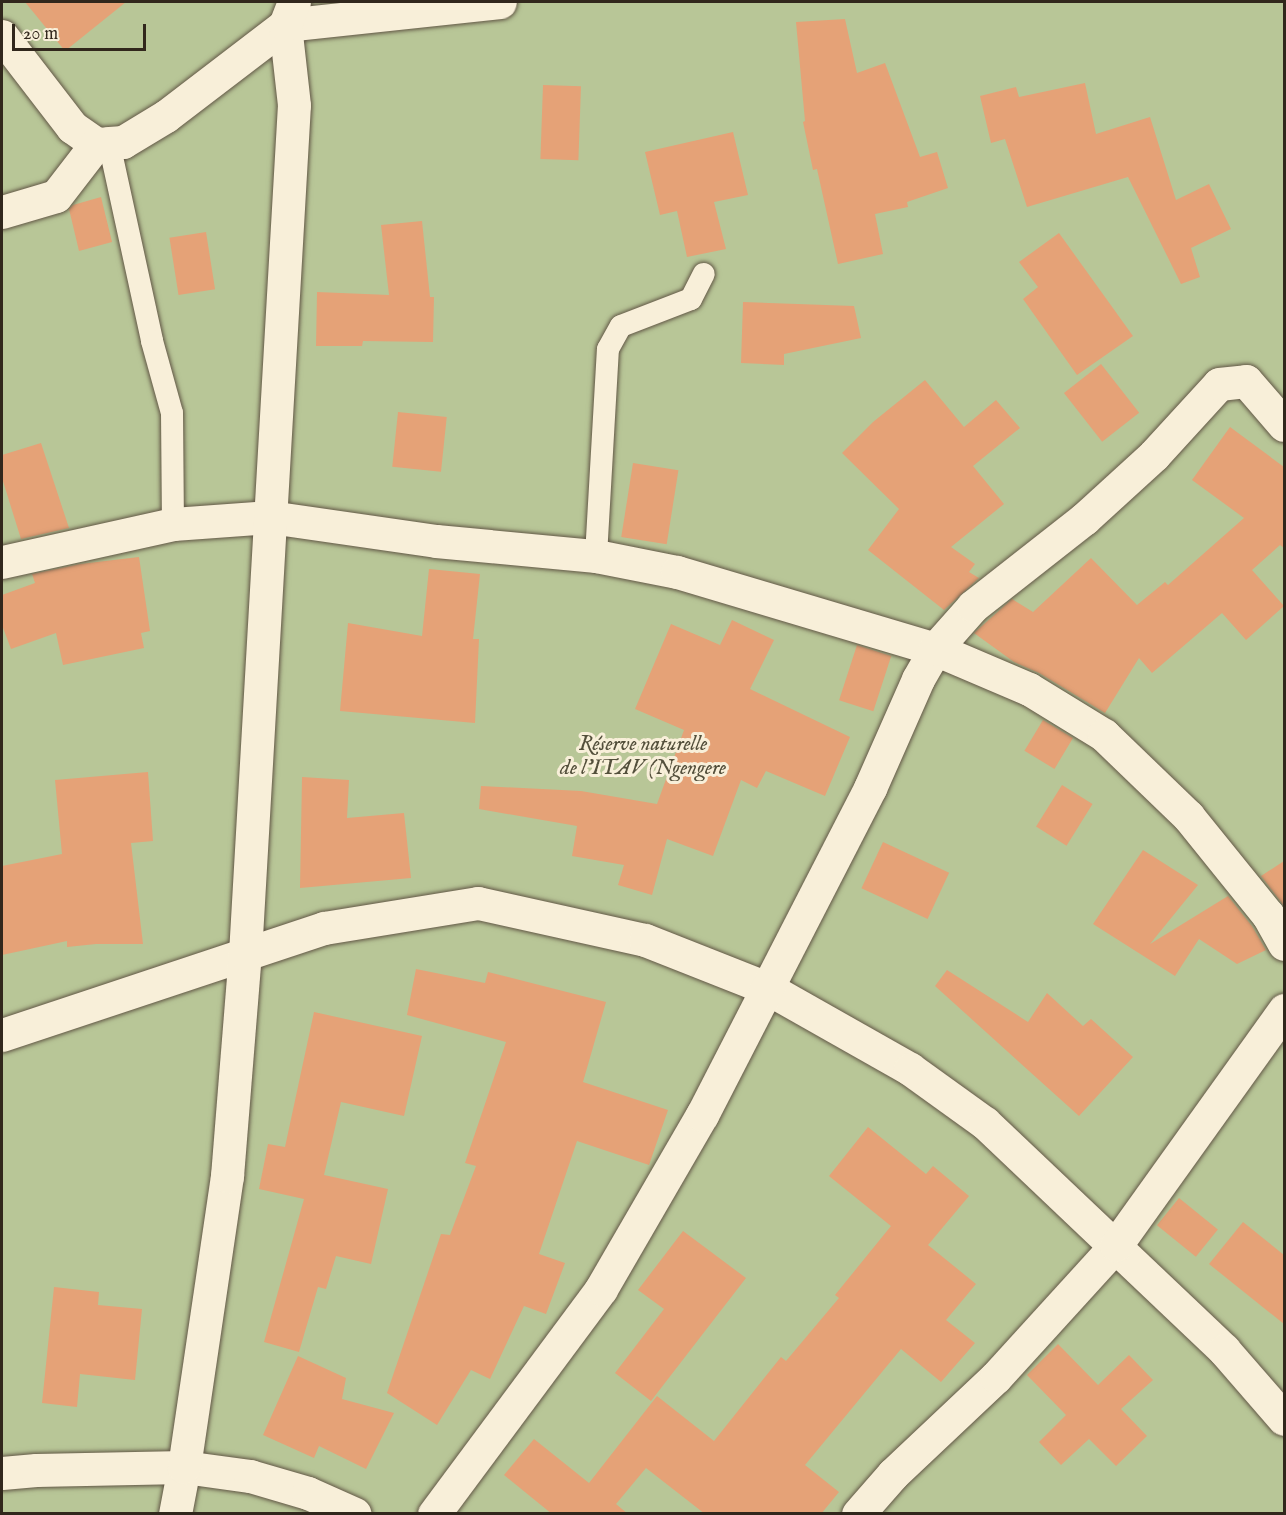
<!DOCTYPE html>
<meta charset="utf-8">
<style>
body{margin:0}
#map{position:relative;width:1286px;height:1515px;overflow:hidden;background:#f5e7c4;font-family:"IM FELL English",serif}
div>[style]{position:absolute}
.green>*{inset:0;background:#b8c697;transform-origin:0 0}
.building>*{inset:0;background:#e5a277;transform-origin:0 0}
.roads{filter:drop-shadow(0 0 2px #625746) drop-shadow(0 0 2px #625746)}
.service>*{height:22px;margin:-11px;padding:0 11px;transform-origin:11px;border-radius:11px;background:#f8efd9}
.minor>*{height:33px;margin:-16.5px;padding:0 16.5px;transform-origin:16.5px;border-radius:16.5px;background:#f8efd9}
span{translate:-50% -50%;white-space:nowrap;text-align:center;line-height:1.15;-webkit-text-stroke:6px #f8efd9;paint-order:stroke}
.park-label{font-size:21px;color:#534f3b;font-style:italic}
.frame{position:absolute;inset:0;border:3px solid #31271c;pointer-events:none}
.scale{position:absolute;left:12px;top:24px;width:134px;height:27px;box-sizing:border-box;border:3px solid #31271c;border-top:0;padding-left:8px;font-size:18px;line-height:21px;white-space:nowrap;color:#31271c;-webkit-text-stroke:4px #f8efd9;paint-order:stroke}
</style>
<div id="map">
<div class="green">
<div style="left:2px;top:2px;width:1282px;height:1511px"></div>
</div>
<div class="building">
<div style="clip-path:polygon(25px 2px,126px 2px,65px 51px)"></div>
<div style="clip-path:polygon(845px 19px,857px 73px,885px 63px,920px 157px,937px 152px,948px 188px,907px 202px,908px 207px,875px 214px,883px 254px,838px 264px,817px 169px,813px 170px,803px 122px,805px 121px,796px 22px)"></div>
<div style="clip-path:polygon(1085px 83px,1096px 134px,1150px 117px,1176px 200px,1209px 184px,1231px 229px,1191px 248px,1200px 277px,1181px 284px,1128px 177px,1027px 207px,1005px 139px,991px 143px,980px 96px,1016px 87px,1019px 97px)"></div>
<div style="left:543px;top:85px;width:38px;height:74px;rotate:2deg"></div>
<div style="clip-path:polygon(733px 132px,748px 195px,714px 202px,726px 249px,687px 257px,677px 211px,660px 215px,645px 152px)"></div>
<div style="clip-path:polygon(101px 197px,112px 242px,79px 251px,69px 209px,73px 205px)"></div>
<div style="clip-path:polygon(422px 221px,430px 297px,434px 297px,433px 342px,363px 341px,362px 346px,316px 346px,317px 292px,389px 295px,381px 225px)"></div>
<div style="left:206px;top:232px;width:58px;height:37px;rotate:81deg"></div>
<div style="clip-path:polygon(1059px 233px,1133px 336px,1077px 375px,1023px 299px,1038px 287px,1019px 262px)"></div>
<div style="clip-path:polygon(743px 302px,854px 306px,861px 338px,784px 354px,784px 365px,741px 363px)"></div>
<div style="left:1101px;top:364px;width:62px;height:47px;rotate:52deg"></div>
<div style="clip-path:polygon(925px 380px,964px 427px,996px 400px,1020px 428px,973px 466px,1004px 504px,951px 547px,975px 564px,969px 572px,979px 578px,944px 610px,868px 550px,899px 509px,842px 453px,873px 422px)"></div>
<div style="left:398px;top:412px;width:49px;height:55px;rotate:6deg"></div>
<div style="clip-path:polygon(1230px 427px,1284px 467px,1284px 548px,1280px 545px,1252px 570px,1284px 606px,1246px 640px,1222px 613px,1152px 673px,1139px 658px,1105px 713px,1039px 673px,1014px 662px,974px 633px,1012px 599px,1033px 612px,1091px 558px,1137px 605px,1165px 582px,1168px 585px,1244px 518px,1192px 480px)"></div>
<div style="clip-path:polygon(41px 443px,69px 528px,21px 539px,2px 478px,2px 455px)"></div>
<div style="left:633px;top:463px;width:46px;height:75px;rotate:9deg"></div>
<div style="clip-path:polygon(139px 557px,150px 631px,141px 633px,144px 648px,63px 665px,56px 633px,11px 649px,2px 625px,2px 595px,35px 583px,32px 574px,80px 564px)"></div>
<div style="clip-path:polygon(429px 569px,480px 574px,473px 639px,479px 639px,475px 723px,340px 711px,348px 623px,422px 636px)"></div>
<div style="clip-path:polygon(732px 620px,774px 640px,750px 689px,850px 737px,825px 796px,766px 771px,757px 788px,741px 780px,713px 856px,667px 839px,652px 895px,618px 885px,624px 865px,572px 856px,577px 826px,479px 809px,481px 786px,581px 791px,657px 804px,684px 730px,635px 709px,671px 624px,720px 645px)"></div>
<div style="left:857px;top:645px;width:36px;height:58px;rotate:18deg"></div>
<div style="left:1043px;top:720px;width:35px;height:36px;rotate:31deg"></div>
<div style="clip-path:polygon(148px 772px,153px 841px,131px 843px,143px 944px,96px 944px,67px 947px,67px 941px,2px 955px,2px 866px,62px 854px,55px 780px)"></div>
<div style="clip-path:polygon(302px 777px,349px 780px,347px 818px,404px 813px,411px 878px,300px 888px)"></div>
<div style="left:1062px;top:785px;width:36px;height:49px;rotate:32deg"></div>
<div style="left:883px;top:842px;width:73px;height:51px;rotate:25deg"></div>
<div style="clip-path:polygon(1143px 850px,1198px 885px,1150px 944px,1228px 896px,1252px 926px,1266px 950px,1237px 964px,1199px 939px,1175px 976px,1093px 924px)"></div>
<div style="clip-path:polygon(1284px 861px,1284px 906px,1261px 876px)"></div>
<div style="clip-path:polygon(416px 969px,485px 983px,488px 972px,606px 1002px,583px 1082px,668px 1110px,649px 1165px,577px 1141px,539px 1254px,565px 1263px,546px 1314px,524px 1306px,490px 1379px,471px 1370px,437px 1425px,387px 1393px,441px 1234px,450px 1235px,476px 1166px,465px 1163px,506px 1042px,407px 1015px)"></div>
<div style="clip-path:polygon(947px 970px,1028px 1022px,1047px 993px,1083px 1026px,1091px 1019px,1133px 1057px,1079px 1116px,935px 986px)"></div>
<div style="clip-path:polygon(314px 1012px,422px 1036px,404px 1116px,341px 1102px,324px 1175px,388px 1189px,371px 1264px,336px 1256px,326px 1289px,318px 1287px,299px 1352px,264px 1342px,304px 1199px,259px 1189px,268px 1144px,285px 1147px)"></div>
<div style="clip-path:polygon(868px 1127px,926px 1174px,933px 1166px,969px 1196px,928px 1245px,976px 1284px,946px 1320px,975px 1343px,941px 1382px,901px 1349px,805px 1465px,839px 1492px,821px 1514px,705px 1514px,646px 1468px,616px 1504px,628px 1514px,552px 1514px,504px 1475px,534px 1439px,589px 1483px,657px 1396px,714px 1441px,781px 1357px,786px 1361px,839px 1298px,835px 1295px,891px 1226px,829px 1176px)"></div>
<div style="left:1179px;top:1198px;width:50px;height:35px;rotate:39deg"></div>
<div style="clip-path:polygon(1243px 1222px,1284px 1255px,1284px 1324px,1209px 1264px)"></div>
<div style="clip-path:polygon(683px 1231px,746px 1278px,651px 1401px,615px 1373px,664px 1309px,638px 1290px)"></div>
<div style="clip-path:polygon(54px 1287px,99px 1292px,98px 1305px,142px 1309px,135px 1380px,80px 1374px,77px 1407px,42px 1403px)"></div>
<div style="clip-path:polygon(1058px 1344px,1098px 1385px,1129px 1355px,1153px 1380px,1121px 1409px,1147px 1436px,1116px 1466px,1089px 1439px,1061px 1465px,1039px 1442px,1066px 1415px,1027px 1375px)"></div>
<div style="clip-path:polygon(298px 1356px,346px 1378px,342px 1399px,394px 1413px,366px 1469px,319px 1446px,314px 1458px,263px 1435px)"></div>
</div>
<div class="roads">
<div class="service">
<div style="left:109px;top:143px;width:203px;rotate:77.7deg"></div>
<div style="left:152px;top:341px;width:75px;rotate:74.5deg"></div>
<div style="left:172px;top:413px;width:111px;rotate:89.5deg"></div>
<div style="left:596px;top:556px;width:207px;rotate:-86.7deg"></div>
<div style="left:608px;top:349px;width:26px;rotate:-61deg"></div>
<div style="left:621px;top:326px;width:75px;rotate:-21.1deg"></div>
<div style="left:691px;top:299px;width:28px;rotate:-63deg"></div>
</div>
<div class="minor">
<div style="left:2px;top:36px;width:115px;rotate:52.4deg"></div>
<div style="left:72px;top:127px;width:29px;rotate:35deg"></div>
<div style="left:96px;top:144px;width:13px;rotate:-4deg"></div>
<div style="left:109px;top:143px;width:14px;rotate:-4deg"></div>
<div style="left:123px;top:142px;width:50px;rotate:-31.2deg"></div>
<div style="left:166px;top:116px;width:150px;rotate:-37.4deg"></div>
<div style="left:285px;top:25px;width:216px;rotate:-6.1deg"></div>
<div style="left:2px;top:212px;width:56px;rotate:-16.5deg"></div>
<div style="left:56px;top:196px;width:66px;rotate:-52.4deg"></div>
<div style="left:2px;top:562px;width:175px;rotate:-12.5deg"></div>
<div style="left:173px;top:524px;width:97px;rotate:-4.1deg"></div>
<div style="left:270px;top:517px;width:168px;rotate:8.2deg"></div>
<div style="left:436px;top:541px;width:161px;rotate:5.4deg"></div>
<div style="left:596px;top:556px;width:83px;rotate:11.2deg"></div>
<div style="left:677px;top:572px;width:269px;rotate:16.6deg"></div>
<div style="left:935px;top:649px;width:102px;rotate:23.1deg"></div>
<div style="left:1029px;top:689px;width:88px;rotate:31.5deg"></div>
<div style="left:1104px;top:735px;width:117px;rotate:44deg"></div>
<div style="left:1188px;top:816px;width:127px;rotate:51.1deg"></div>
<div style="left:1268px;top:915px;width:33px;rotate:61deg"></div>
<div style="left:2px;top:1035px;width:339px;rotate:-18.4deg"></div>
<div style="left:324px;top:928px;width:156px;rotate:-9.2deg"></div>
<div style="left:478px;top:903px;width:171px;rotate:12.5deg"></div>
<div style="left:645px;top:940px;width:131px;rotate:21.5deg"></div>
<div style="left:767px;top:988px;width:164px;rotate:29.5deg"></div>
<div style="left:910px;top:1069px;width:92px;rotate:35.8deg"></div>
<div style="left:985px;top:1123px;width:330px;rotate:43.5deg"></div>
<div style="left:1224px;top:1350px;width:91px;rotate:49deg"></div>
<div style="left:2px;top:1473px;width:34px;rotate:-5deg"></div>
<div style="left:36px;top:1470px;width:148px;rotate:-1.2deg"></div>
<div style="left:184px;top:1467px;width:67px;rotate:7.8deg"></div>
<div style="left:250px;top:1476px;width:60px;rotate:16.3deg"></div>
<div style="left:308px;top:1493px;width:51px;rotate:24.1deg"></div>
<div style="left:175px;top:1514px;width:48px;rotate:-79.2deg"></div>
<div style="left:184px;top:1467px;width:294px;rotate:-81.6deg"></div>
<div style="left:227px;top:1176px;width:223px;rotate:-85.4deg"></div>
<div style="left:245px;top:954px;width:850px;rotate:-86.7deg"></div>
<div style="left:294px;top:105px;width:81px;rotate:-96.4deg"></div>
<div style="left:285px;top:25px;width:25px;rotate:-69deg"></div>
<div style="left:434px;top:1514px;width:280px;rotate:-53.4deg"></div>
<div style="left:601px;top:1289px;width:201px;rotate:-59.9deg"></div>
<div style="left:702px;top:1115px;width:368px;rotate:-62.8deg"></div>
<div style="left:870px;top:788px;width:119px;rotate:-66.2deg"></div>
<div style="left:918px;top:679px;width:34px;rotate:-60deg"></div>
<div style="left:935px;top:649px;width:57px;rotate:-48.5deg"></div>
<div style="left:973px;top:606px;width:141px;rotate:-38.1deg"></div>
<div style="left:1084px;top:519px;width:95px;rotate:-42.4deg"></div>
<div style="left:1154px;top:455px;width:96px;rotate:-47.5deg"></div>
<div style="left:1219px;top:384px;width:27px;rotate:-6deg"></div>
<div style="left:1246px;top:381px;width:58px;rotate:49.2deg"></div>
<div style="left:858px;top:1514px;width:53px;rotate:-48.8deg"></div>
<div style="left:893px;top:1474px;width:141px;rotate:-43.3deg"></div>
<div style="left:996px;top:1377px;width:178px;rotate:-47.7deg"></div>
<div style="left:1116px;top:1245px;width:289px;rotate:-54.4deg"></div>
</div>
</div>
<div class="park-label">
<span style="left:643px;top:757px">Réserve naturelle<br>de l'ITAV (Ngengere</span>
</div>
<div class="frame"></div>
<div class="scale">20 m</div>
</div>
